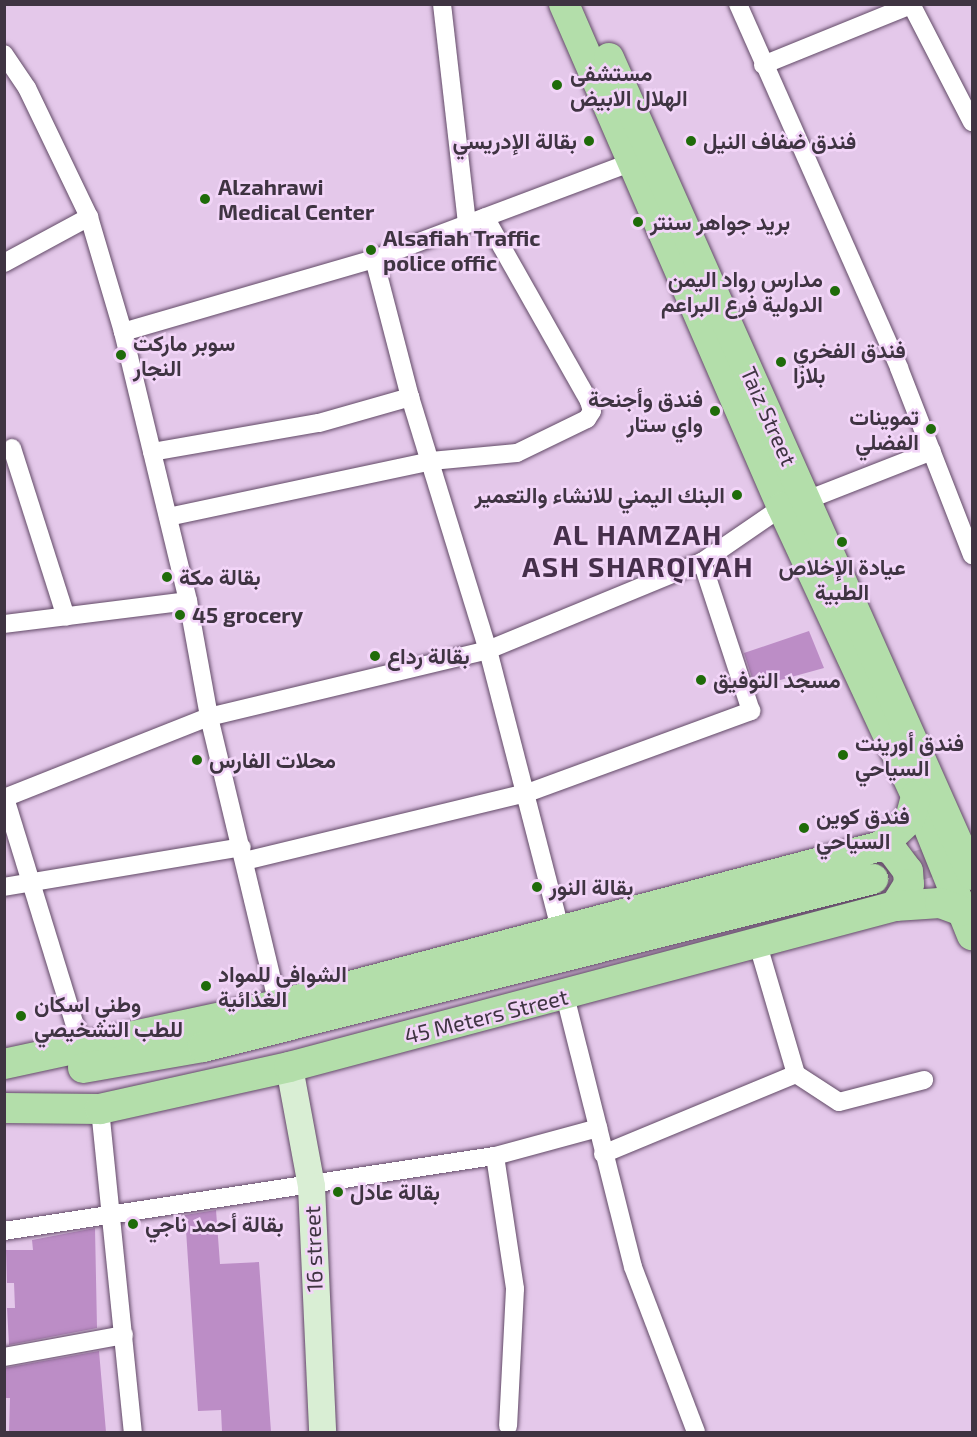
<!DOCTYPE html>
<meta charset="utf-8">
<style>
body{margin:0}
#map{position:relative;width:977px;height:1437px;overflow:hidden;background:#e4c8ea;font-family:"Exo 2",Vazirmatn,sans-serif}
div>[style]{position:absolute}
.building>*{inset:0;background:#bc8dc6}
.primary-tunnel>*{height:30px;margin-top:-15px;transform-origin:0;background:repeating-linear-gradient(90deg,#c3aac8 0 30px,transparent 0 45px)}
.roads{filter:drop-shadow(0 0 2px #624a67) drop-shadow(0 0 2px #624a67)}
.street>*{height:18px;margin:-9px;padding:0 9px;transform-origin:9px;border-radius:9px;background:#fff}
.secondary>*{height:27px;margin:-13.5px;padding:0 13.5px;transform-origin:13.5px;border-radius:13.5px;background:#d9eed4}
.primary>*{height:30px;margin:-15px;padding:0 15px;transform-origin:15px;border-radius:15px;background:#b3deaa}
.dots>*{width:16px;height:16px;translate:-50% -50%;box-sizing:border-box;border:3px solid #f2d5f8;border-radius:50%}
span{translate:-50% -50%;white-space:nowrap;text-align:center;line-height:1.15;-webkit-text-stroke:5px #f2d5f8;paint-order:stroke}
.poi-label{font-size:22px;color:#3f3442;font-weight:700}
.left{translate:0 -50%;text-align:left}
.right{translate:-100% -50%;text-align:right}
.street-label{font-size:22px;color:#3f3442}
.district-label{font-size:28px;color:#462f4b;font-weight:700;letter-spacing:1.5px}
.frame{position:absolute;inset:0;border:6px solid #3f3442;pointer-events:none}
</style>
<div id="map">
<div class="building">
<div style="clip-path:polygon(809px 631px,824px 668px,755px 687px,744px 653px)"></div>
<div style="clip-path:polygon(216px 1210px,220px 1264px,259px 1262px,271px 1432px,222px 1432px,221px 1410px,198px 1411px,185px 1215px)"></div>
<div style="clip-path:polygon(95px 1228px,97px 1328px,9px 1345px,7px 1308px,15px 1308px,14px 1283px,7px 1283px,6px 1250px,33px 1250px,32px 1240px)"></div>
<div style="clip-path:polygon(99px 1351px,106px 1432px,9px 1432px,10px 1398px,4px 1398px,4px 1368px)"></div>
</div>
<div class="primary-tunnel">
<div style="left:873px;top:879px;width:98px;rotate:-16.6deg"></div>
</div>
<div class="roads">
<div class="street">
<div style="left:442px;top:4px;width:221px;rotate:83.5deg"></div>
<div style="left:738px;top:4px;width:398px;rotate:66.1deg"></div>
<div style="left:899px;top:368px;width:201px;rotate:68.7deg"></div>
<div style="left:911px;top:4px;width:133px;rotate:62.7deg"></div>
<div style="left:4px;top:54px;width:41px;rotate:55.9deg"></div>
<div style="left:27px;top:88px;width:143px;rotate:64.3deg"></div>
<div style="left:89px;top:217px;width:120px;rotate:73.5deg"></div>
<div style="left:123px;top:332px;width:277px;rotate:76.4deg"></div>
<div style="left:188px;top:601px;width:118px;rotate:79.7deg"></div>
<div style="left:209px;top:717px;width:296px;rotate:76.5deg"></div>
<div style="left:763px;top:65px;width:162px;rotate:-22.1deg"></div>
<div style="left:374px;top:259px;width:143px;rotate:75.4deg"></div>
<div style="left:410px;top:397px;width:265px;rotate:72.9deg"></div>
<div style="left:488px;top:650px;width:291px;rotate:75.5deg"></div>
<div style="left:4px;top:263px;width:97px;rotate:-28.4deg"></div>
<div style="left:123px;top:332px;width:261px;rotate:-16.2deg"></div>
<div style="left:374px;top:259px;width:286px;rotate:-20.6deg"></div>
<div style="left:12px;top:448px;width:177px;rotate:72.3deg"></div>
<div style="left:152px;top:452px;width:169px;rotate:-9.9deg"></div>
<div style="left:319px;top:423px;width:95px;rotate:-15.9deg"></div>
<div style="left:807px;top:500px;width:134px;rotate:-21.4deg"></div>
<div style="left:168px;top:517px;width:269px;rotate:-12deg"></div>
<div style="left:431px;top:461px;width:86px;rotate:-5.3deg"></div>
<div style="left:517px;top:453px;width:78px;rotate:-25.9deg"></div>
<div style="left:587px;top:419px;width:9px;rotate:-58deg"></div>
<div style="left:592px;top:411px;width:10px;rotate:-107deg"></div>
<div style="left:589px;top:401px;width:211px;rotate:-119.5deg"></div>
<div style="left:4px;top:624px;width:185px;rotate:-7.1deg"></div>
<div style="left:4px;top:798px;width:220px;rotate:-21.6deg"></div>
<div style="left:209px;top:717px;width:287px;rotate:-13.5deg"></div>
<div style="left:488px;top:650px;width:231px;rotate:-22.4deg"></div>
<div style="left:702px;top:562px;width:97px;rotate:-34.5deg"></div>
<div style="left:5px;top:798px;width:263px;rotate:72.9deg"></div>
<div style="left:245px;top:861px;width:290px;rotate:-13.6deg"></div>
<div style="left:527px;top:793px;width:239px;rotate:-20.1deg"></div>
<div style="left:751px;top:711px;width:157px;rotate:-108.2deg"></div>
<div style="left:4px;top:887px;width:241px;rotate:-9.5deg"></div>
<div style="left:565px;top:996px;width:279px;rotate:75.9deg"></div>
<div style="left:633px;top:1267px;width:177px;rotate:69.1deg"></div>
<div style="left:796px;top:1074px;width:51px;rotate:33.1deg"></div>
<div style="left:839px;top:1102px;width:88px;rotate:-14.5deg"></div>
<div style="left:100px;top:1109px;width:325px;rotate:84.2deg"></div>
<div style="left:603px;top:1154px;width:209px;rotate:-22.5deg"></div>
<div style="left:796px;top:1074px;width:134px;rotate:-106.4deg"></div>
<div style="left:495px;top:1156px;width:134px;rotate:81.4deg"></div>
<div style="left:515px;top:1289px;width:137px;rotate:92.9deg"></div>
<div style="left:4px;top:1231px;width:497px;rotate:-8.7deg"></div>
<div style="left:495px;top:1156px;width:107px;rotate:-15.2deg"></div>
<div style="left:4px;top:1357px;width:122px;rotate:-10.4deg"></div>
</div>
<div class="secondary">
<div style="left:289px;top:1067px;width:121px;rotate:79.5deg"></div>
<div style="left:311px;top:1186px;width:246px;rotate:87.4deg"></div>
</div>
<div class="primary">
<div style="left:564px;top:4px;width:548px;rotate:66.57deg"></div>
<div style="left:782px;top:507px;width:319px;rotate:65.1deg"></div>
<div style="left:916px;top:796px;width:150px;rotate:68.1deg"></div>
<div style="left:609px;top:58px;width:894px;rotate:66.04deg"></div>
<div style="left:881px;top:846px;width:12px;rotate:20deg"></div>
<div style="left:892px;top:850px;width:26px;rotate:53deg"></div>
<div style="left:908px;top:871px;width:13px;rotate:86deg"></div>
<div style="left:909px;top:884px;width:26px;rotate:122deg"></div>
<div style="left:4px;top:1064px;width:280px;rotate:-12.2deg"></div>
<div style="left:278px;top:1005px;width:624px;rotate:-14.77deg"></div>
<div style="left:881px;top:846px;width:40px;rotate:-43deg"></div>
<div style="left:910px;top:819px;width:24px;rotate:-75deg"></div>
<div style="left:83px;top:1068px;width:122px;rotate:-9.9deg"></div>
<div style="left:203px;top:1047px;width:691px;rotate:-14.08deg"></div>
<div style="left:4px;top:1108px;width:96px;rotate:0.6deg"></div>
<div style="left:100px;top:1109px;width:194px;rotate:-12.5deg"></div>
<div style="left:289px;top:1067px;width:627px;rotate:-14.88deg"></div>
<div style="left:895px;top:906px;width:45px;rotate:-3.8deg"></div>
<div style="left:940px;top:903px;width:23px;rotate:20deg"></div>
</div>
</div>
<div class="dots">
<div style="left:557px;top:85px;background:#1f6b0a"></div>
<div style="left:589px;top:141px;background:#1f6b0a"></div>
<div style="left:691px;top:141px;background:#1f6b0a"></div>
<div style="left:205px;top:199px;background:#1f6b0a"></div>
<div style="left:638px;top:222px;background:#1f6b0a"></div>
<div style="left:371px;top:250px;background:#1f6b0a"></div>
<div style="left:835px;top:291px;background:#1f6b0a"></div>
<div style="left:121px;top:355px;background:#1f6b0a"></div>
<div style="left:781px;top:362px;background:#1f6b0a"></div>
<div style="left:715px;top:411px;background:#1f6b0a"></div>
<div style="left:931px;top:429px;background:#1f6b0a"></div>
<div style="left:737px;top:495px;background:#1f6b0a"></div>
<div style="left:842px;top:542px;background:#1f6b0a"></div>
<div style="left:167px;top:577px;background:#1f6b0a"></div>
<div style="left:180px;top:615px;background:#1f6b0a"></div>
<div style="left:375px;top:656px;background:#1f6b0a"></div>
<div style="left:701px;top:680px;background:#1f6b0a"></div>
<div style="left:843px;top:755px;background:#1f6b0a"></div>
<div style="left:197px;top:760px;background:#1f6b0a"></div>
<div style="left:804px;top:828px;background:#1f6b0a"></div>
<div style="left:537px;top:887px;background:#1f6b0a"></div>
<div style="left:206px;top:986px;background:#1f6b0a"></div>
<div style="left:21px;top:1016px;background:#1f6b0a"></div>
<div style="left:338px;top:1192px;background:#1f6b0a"></div>
<div style="left:133px;top:1224px;background:#1f6b0a"></div>
</div>
<div class="poi-label">
<span class="left" style="left:570px;top:85px">مستشفى<br>الهلال الابيض</span>
<span class="right" style="left:577px;top:141px">بقالة الإدريسي</span>
<span class="left" style="left:703px;top:141px">فندق ضفاف النيل</span>
<span class="left" style="left:218px;top:199px">Alzahrawi<br>Medical Center</span>
<span class="left" style="left:650px;top:222px">بريد جواهر سنتر</span>
<span class="left" style="left:383px;top:250px">Alsafiah Traffic<br>police offic</span>
<span class="right" style="left:823px;top:291px">مدارس رواد اليمن<br>الدولية فرع البراعم</span>
<span class="left" style="left:133px;top:355px">سوبر ماركت<br>النجار</span>
<span class="left" style="left:793px;top:362px">فندق الفخري<br>بلازا</span>
<span class="right" style="left:703px;top:411px">فندق وأجنحة<br>واي ستار</span>
<span class="right" style="left:919px;top:429px">تموينات<br>الفضلي</span>
<span class="right" style="left:725px;top:495px">البنك اليمني للانشاء والتعمير</span>
<span style="left:842px;top:579px">عيادة الإخلاص<br>الطبية</span>
<span class="left" style="left:179px;top:577px">بقالة مكة</span>
<span class="left" style="left:192px;top:615px">45 grocery</span>
<span class="left" style="left:387px;top:656px">بقالة رداع</span>
<span class="left" style="left:713px;top:680px">مسجد التوفيق</span>
<span class="left" style="left:855px;top:755px">فندق أورينت<br>السياحي</span>
<span class="left" style="left:209px;top:760px">محلات الفارس</span>
<span class="left" style="left:816px;top:828px">فندق كوين<br>السياحي</span>
<span class="left" style="left:549px;top:887px">بقالة النور</span>
<span class="left" style="left:218px;top:986px">الشوافي للمواد<br>الغذائية</span>
<span class="left" style="left:34px;top:1016px">وطني اسكان<br>للطب التشخيصي</span>
<span class="left" style="left:350px;top:1192px">بقالة عادل</span>
<span class="left" style="left:145px;top:1224px">بقالة أحمد ناجي</span>
</div>
<div class="street-label">
<span style="left:769px;top:416px;rotate:66deg">Taiz Street</span>
<span style="left:486px;top:1016px;rotate:-14deg">45 Meters Street</span>
<span style="left:313px;top:1249px;rotate:-92deg">16 street</span>
</div>
<div class="district-label">
<span style="left:638px;top:550px">AL HAMZAH<br>ASH SHARQIYAH</span>
</div>
<div class="frame"></div>
</div>
